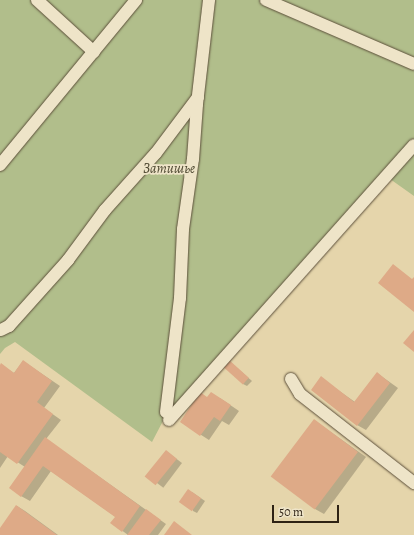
<!DOCTYPE html>
<meta charset="utf-8">
<style>
body{margin:0}
#map{position:relative;width:414px;height:535px;overflow:hidden;background:#e5d5ab;font-family:Alegreya,serif}
div>[style]{position:absolute}
.green>*{inset:0;background:#b1be8b}
.shadow>*{inset:0;background:#0003;transform-origin:0 0}
.building>*{inset:0;background:#deaa87;transform-origin:0 0}
.roads{filter:drop-shadow(0 0 1px #5c4f3a) drop-shadow(0 0 1px #5c4f3a)}
.minor>*{height:12px;margin:-6px;padding:0 6px;transform-origin:6px;border-radius:6px;background:#eee4c8}
span{translate:-50% -50%;white-space:nowrap;text-align:center;line-height:1.15;-webkit-text-stroke:3.5px #eee4c8;paint-order:stroke}
.park-label{font-size:14px;color:#4f4932;font-style:italic}
.scale{position:absolute;left:272px;top:505px;width:67px;height:18px;box-sizing:border-box;border:2px solid #2e2214;border-top:0;padding-left:5px;font-size:12px;line-height:14px;white-space:nowrap;color:#2e2214;-webkit-text-stroke:3px #eee4c8;paint-order:stroke}
</style>
<div id="map">
<div class="green">
<div style="clip-path:polygon(0 0,414px 0,414px 196px,383px 174px,164px 419px,152px 442px,15px 342px,5px 348px,0 354px)"></div>
</div>
<div class="shadow">
<div style="clip-path:polygon(228px 360px,252px 381px,247px 386px,243px 384px)"></div>
<div style="clip-path:polygon(23px 361px,60px 386px,44px 408px,61px 420px,46px 439px,166px 524px,158px 535px,128px 535px,112px 523px,116px 517px,51px 471px,30px 501px,21px 496px,25px 467px,8px 456px,0 468px,0 367px,1px 365px,14px 373px)"></div>
<div style="clip-path:polygon(377px 373px,398px 388px,366px 430px,357px 425px,321px 378px,355px 402px)"></div>
<div style="clip-path:polygon(208px 398px,220px 398px,239px 411px,229px 425px,222px 421px,209px 440px,181px 422px)"></div>
<div style="clip-path:polygon(314px 420px,366px 457px,324px 514px,315px 509px)"></div>
<div style="left:166px;top:451px;width:20px;height:31px;rotate:37deg"></div>
<div style="clip-path:polygon(192px 492px,205px 501px,197px 513px,193px 511px)"></div>
<div style="clip-path:polygon(17px 506px,25px 511px,58px 535px,0 535px,0 529px)"></div>
</div>
<div class="building">
<div style="clip-path:polygon(393px 264px,412px 279px,414px 277px,414px 312px,378px 283px)"></div>
<div style="clip-path:polygon(414px 330px,414px 352px,403px 343px)"></div>
<div style="left:228px;top:359px;width:28px;height:9px;rotate:42deg"></div>
<div style="clip-path:polygon(23px 360px,52px 381px,37px 402px,53px 414px,17px 464px,0 452px,0 365px,1px 363px,14px 373px)"></div>
<div style="clip-path:polygon(377px 372px,390px 383px,357px 426px,311px 390px,321px 376px,354px 402px)"></div>
<div style="clip-path:polygon(200px 392px,207px 397px,211px 392px,231px 405px,220px 421px,214px 417px,200px 436px,180px 422px)"></div>
<div style="left:314px;top:419px;width:55px;height:72px;rotate:37deg"></div>
<div style="clip-path:polygon(45px 437px,140px 506px,122px 532px,110px 523px,115px 517px,43px 466px,21px 497px,9px 488px)"></div>
<div style="left:166px;top:450px;width:14px;height:34px;rotate:39deg"></div>
<div style="left:188px;top:489px;width:16px;height:16px;rotate:35deg"></div>
<div style="clip-path:polygon(16px 505px,57px 535px,0 535px,0 528px)"></div>
<div style="clip-path:polygon(146px 509px,161px 520px,149px 535px,127px 535px)"></div>
<div style="clip-path:polygon(174px 521px,192px 535px,164px 535px)"></div>
</div>
<div class="roads">
<div class="minor">
<div style="left:37px;top:0;width:77px;rotate:42.4deg"></div>
<div style="left:266px;top:0;width:161px;rotate:23.4deg"></div>
<div style="left:0;top:165px;width:214px;rotate:-50.5deg"></div>
<div style="left:1px;top:330px;width:9px;rotate:-27deg"></div>
<div style="left:9px;top:326px;width:89px;rotate:-48.2deg"></div>
<div style="left:68px;top:260px;width:62px;rotate:-53.5deg"></div>
<div style="left:105px;top:210px;width:76px;rotate:-48.2deg"></div>
<div style="left:156px;top:153px;width:70px;rotate:-53.1deg"></div>
<div style="left:291px;top:379px;width:17px;rotate:59deg"></div>
<div style="left:300px;top:394px;width:145px;rotate:38deg"></div>
<div style="left:166px;top:412px;width:115px;rotate:-83deg"></div>
<div style="left:180px;top:298px;width:69px;rotate:-87.5deg"></div>
<div style="left:183px;top:229px;width:71px;rotate:-81.9deg"></div>
<div style="left:193px;top:159px;width:55px;rotate:-85.8deg"></div>
<div style="left:197px;top:104px;width:105px;rotate:-83.4deg"></div>
<div style="left:169px;top:420px;width:368px;rotate:-48.3deg"></div>
</div>
</div>
<div class="park-label">
<span style="left:169px;top:169px">Затишье</span>
</div>
<div class="scale">50 m</div>
</div>
